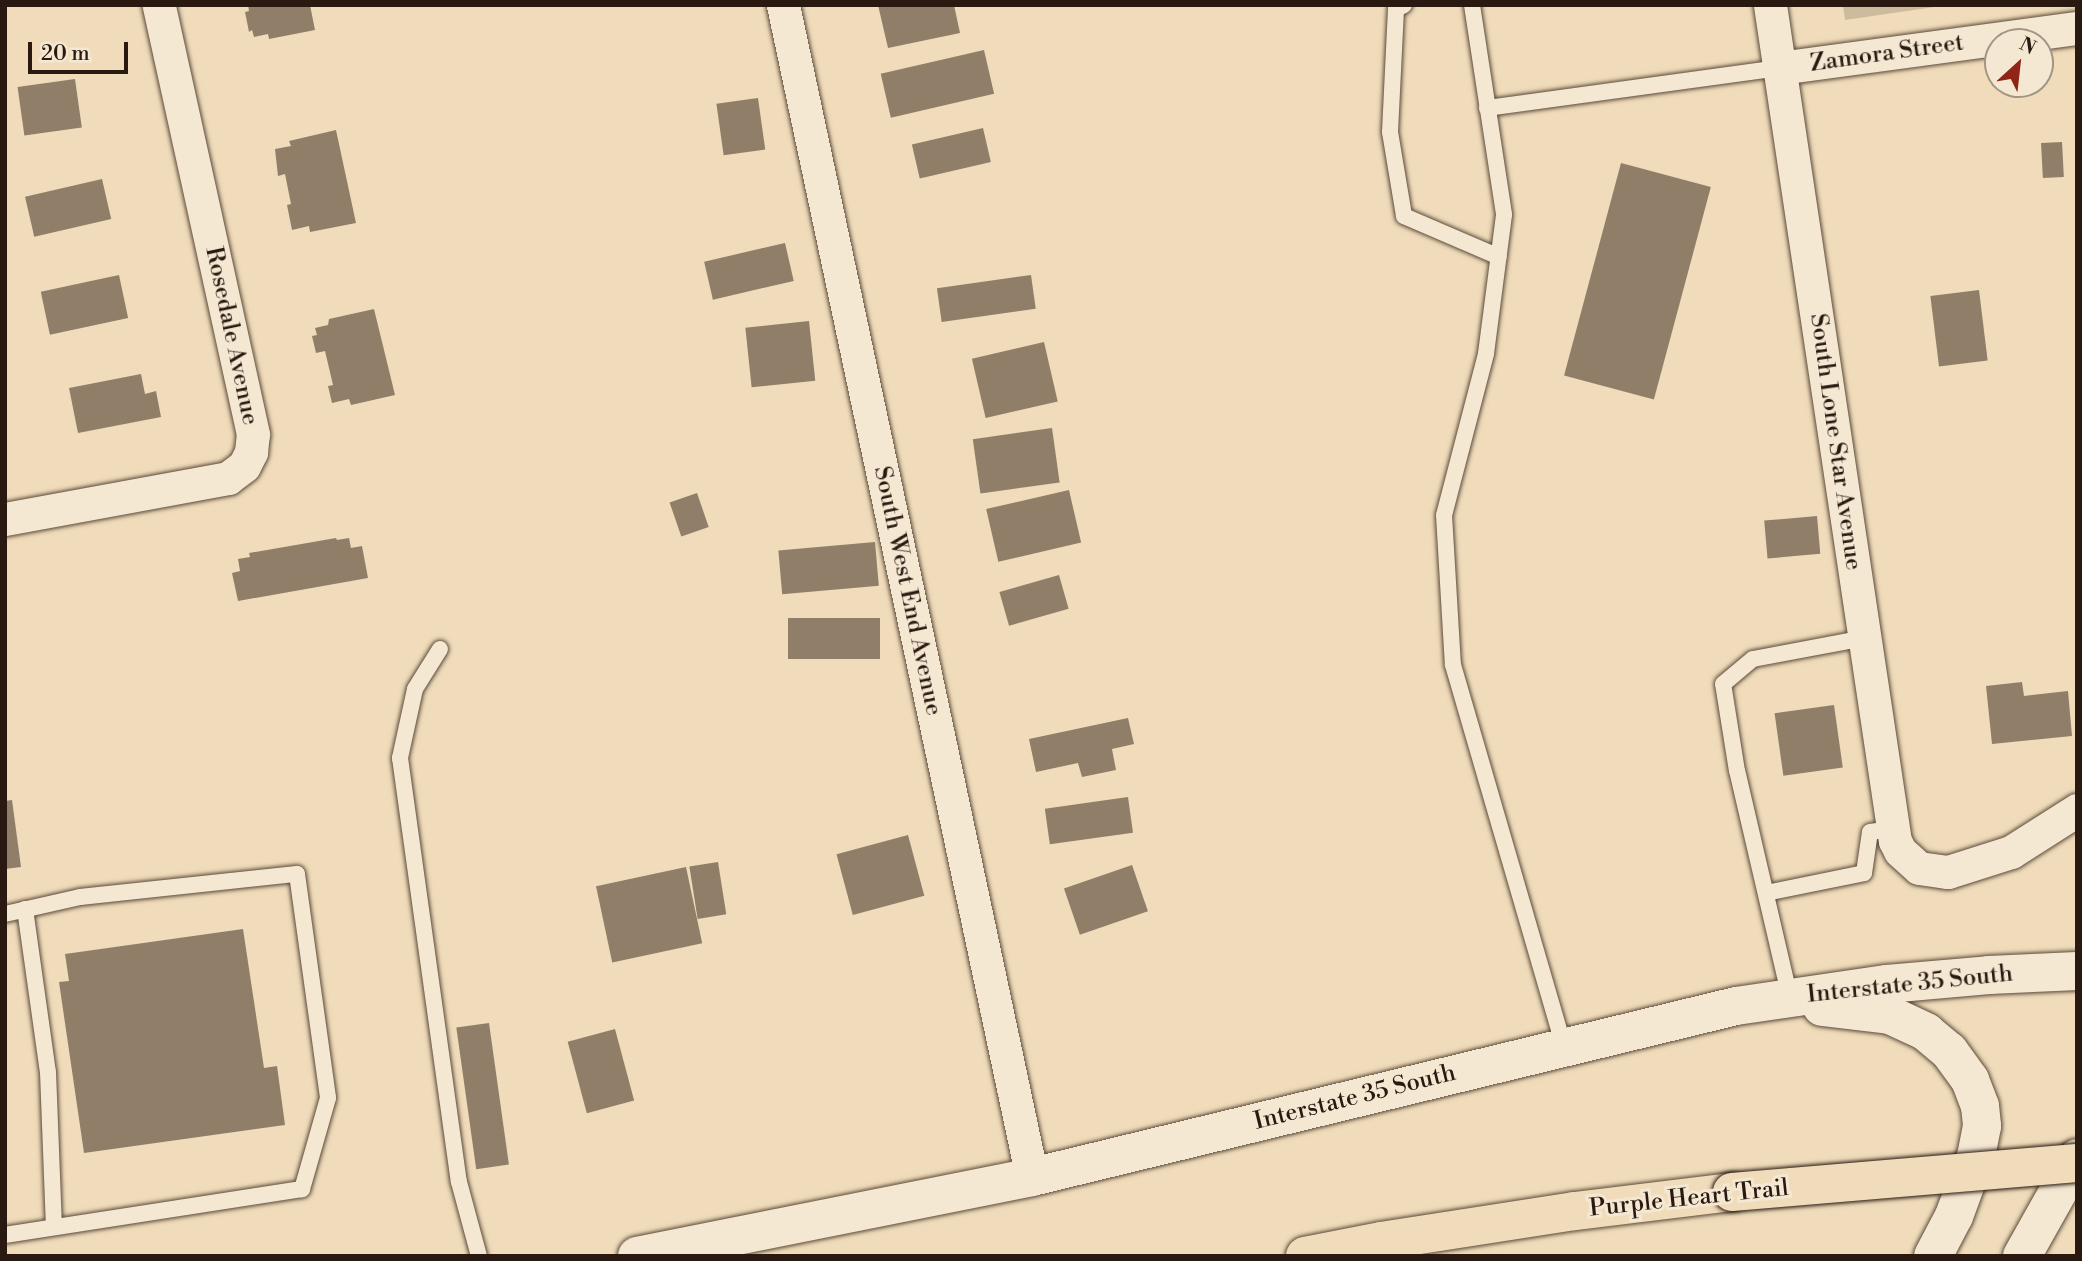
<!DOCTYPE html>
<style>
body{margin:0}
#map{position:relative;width:2082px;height:1261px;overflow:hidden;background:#f0dcba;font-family:"Libre Bodoni",serif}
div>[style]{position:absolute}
.green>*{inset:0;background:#cebb9d}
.building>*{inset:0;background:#907e69;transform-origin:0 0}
.roads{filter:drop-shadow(0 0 2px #5b4a3b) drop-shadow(0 0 2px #5b4a3b)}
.service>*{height:16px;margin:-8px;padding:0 8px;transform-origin:8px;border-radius:8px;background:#f5e8d2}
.minor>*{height:33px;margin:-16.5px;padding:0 16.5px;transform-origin:16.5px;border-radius:16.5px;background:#f5e8d2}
.secondary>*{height:38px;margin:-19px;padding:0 19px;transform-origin:19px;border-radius:19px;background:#f5e8d2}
.motorway>*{height:38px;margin:-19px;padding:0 19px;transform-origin:19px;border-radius:19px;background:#f0dcba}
.bridges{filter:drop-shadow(0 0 2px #291911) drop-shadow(0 0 2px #291911)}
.motorway-bridge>*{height:38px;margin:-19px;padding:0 19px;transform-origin:19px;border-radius:19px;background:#f0dcba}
span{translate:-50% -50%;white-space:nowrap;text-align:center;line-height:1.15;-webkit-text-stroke:6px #f5e8d2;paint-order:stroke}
.street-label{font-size:24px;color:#291911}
.frame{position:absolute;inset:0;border:7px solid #291911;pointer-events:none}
.north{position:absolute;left:1984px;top:28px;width:70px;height:70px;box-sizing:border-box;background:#f5e8d2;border:2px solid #a39585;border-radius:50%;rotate:27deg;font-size:19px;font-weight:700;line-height:28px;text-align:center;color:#291911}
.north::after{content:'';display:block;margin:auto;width:24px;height:32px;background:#8f2418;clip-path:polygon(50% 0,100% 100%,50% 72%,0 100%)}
.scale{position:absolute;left:28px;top:42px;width:100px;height:32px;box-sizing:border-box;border:4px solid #291911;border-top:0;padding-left:9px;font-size:21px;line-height:24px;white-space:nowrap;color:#291911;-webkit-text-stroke:5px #f5e8d2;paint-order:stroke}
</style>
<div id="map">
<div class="green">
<div style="clip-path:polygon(1843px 5px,1948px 5px,1845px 20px)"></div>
</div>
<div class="building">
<div style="clip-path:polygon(248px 5px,310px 5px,315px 30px,269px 39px,268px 34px,254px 37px,252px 30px,249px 32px,245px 12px,249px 11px)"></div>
<div style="clip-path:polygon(878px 5px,954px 5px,960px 33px,888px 48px)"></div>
<div style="left:984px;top:50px;width:45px;height:106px;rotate:77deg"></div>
<div style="left:75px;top:79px;width:49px;height:58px;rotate:82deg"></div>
<div style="left:758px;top:98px;width:52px;height:42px;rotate:82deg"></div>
<div style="left:983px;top:128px;width:35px;height:73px;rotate:77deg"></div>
<div style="clip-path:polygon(336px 130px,356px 223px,310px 232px,309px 226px,292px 230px,287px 205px,291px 204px,285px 174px,278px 176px,275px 149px,291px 146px,289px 141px)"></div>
<div style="left:2062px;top:142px;width:35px;height:21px;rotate:87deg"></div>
<div style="left:1621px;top:163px;width:93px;height:220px;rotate:15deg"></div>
<div style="left:102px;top:179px;width:41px;height:79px;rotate:77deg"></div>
<div style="left:785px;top:243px;width:39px;height:83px;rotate:77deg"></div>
<div style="left:119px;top:275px;width:44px;height:80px;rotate:78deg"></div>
<div style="left:1031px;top:275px;width:34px;height:95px;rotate:82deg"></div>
<div style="left:1979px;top:290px;width:71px;height:49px;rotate:83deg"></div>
<div style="clip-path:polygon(374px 309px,395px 395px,351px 405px,349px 399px,332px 403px,328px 386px,333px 385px,325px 351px,316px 353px,312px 336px,317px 335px,315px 328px,328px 325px,329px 319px)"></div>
<div style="left:809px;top:321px;width:60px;height:64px;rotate:84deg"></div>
<div style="left:1044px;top:342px;width:61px;height:74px;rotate:77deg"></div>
<div style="clip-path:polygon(141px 374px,145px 394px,156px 391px,161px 417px,78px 433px,69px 388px)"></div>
<div style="left:1052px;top:428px;width:55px;height:80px;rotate:82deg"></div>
<div style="left:1069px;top:490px;width:54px;height:85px;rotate:77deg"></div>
<div style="left:697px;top:493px;width:36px;height:29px;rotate:71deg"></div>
<div style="left:1817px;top:516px;width:38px;height:53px;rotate:85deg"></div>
<div style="clip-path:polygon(336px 538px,337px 540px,349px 538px,351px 548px,362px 546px,368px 578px,238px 601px,232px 573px,240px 571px,238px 559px,250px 557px,249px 553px)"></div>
<div style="left:875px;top:542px;width:44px;height:97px;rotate:85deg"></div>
<div style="left:1059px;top:575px;width:35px;height:62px;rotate:74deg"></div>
<div style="left:880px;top:618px;width:41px;height:92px;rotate:90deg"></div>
<div style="clip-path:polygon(2022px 682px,2024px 696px,2068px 691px,2072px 736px,1992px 744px,1986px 686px)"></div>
<div style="left:1834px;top:705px;width:63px;height:60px;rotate:82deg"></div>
<div style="clip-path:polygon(1128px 718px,1134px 744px,1112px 749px,1116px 770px,1082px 777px,1078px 763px,1036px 772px,1029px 739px)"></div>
<div style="left:1128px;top:797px;width:36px;height:84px;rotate:82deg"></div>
<div style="clip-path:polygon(12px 800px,21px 867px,5px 869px,5px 801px)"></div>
<div style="left:908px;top:835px;width:63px;height:74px;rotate:75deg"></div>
<div style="left:718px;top:862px;width:53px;height:29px;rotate:81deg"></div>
<div style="left:1132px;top:865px;width:49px;height:72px;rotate:71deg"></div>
<div style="left:686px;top:867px;width:78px;height:92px;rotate:78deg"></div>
<div style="clip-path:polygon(243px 929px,264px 1068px,277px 1066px,285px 1125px,84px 1153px,59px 982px,69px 981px,65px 954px)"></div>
<div style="left:489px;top:1023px;width:143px;height:33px;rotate:82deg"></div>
<div style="left:615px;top:1029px;width:74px;height:49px;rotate:75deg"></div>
</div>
<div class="roads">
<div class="service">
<div style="left:1404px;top:5px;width:9px;rotate:153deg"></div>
<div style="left:1396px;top:9px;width:123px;rotate:92.8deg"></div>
<div style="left:1390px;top:132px;width:85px;rotate:80.5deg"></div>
<div style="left:1404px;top:216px;width:103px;rotate:23.3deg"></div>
<div style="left:1472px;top:5px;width:212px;rotate:81.3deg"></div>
<div style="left:1504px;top:215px;width:140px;rotate:97.4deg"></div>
<div style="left:1486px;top:354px;width:166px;rotate:104.6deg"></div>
<div style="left:1444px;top:515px;width:150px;rotate:86.6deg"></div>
<div style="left:1453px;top:665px;width:399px;rotate:73.8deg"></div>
<div style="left:1487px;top:108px;width:296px;rotate:-7.8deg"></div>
<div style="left:440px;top:649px;width:47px;rotate:122deg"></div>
<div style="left:415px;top:689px;width:71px;rotate:102.3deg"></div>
<div style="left:400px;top:758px;width:428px;rotate:82.1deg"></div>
<div style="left:459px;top:1182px;width:77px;rotate:74.9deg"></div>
<div style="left:1766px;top:893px;width:100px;rotate:-11.5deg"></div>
<div style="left:1864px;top:873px;width:41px;rotate:-81.7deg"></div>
<div style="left:1870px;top:832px;width:22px;rotate:-8deg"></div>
<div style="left:25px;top:909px;width:165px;rotate:82deg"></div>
<div style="left:48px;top:1072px;width:154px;rotate:87.8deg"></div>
<div style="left:5px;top:914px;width:77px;rotate:-12.8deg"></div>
<div style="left:80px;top:897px;width:218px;rotate:-6.1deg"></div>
<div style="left:297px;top:874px;width:226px;rotate:82.1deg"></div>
<div style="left:328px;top:1098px;width:95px;rotate:105.9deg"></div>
<div style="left:302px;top:1189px;width:301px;rotate:171.2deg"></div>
<div style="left:1790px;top:998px;width:233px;rotate:-103.1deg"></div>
<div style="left:1737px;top:771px;width:88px;rotate:-99.1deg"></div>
<div style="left:1723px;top:684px;width:39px;rotate:-40deg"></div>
<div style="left:1753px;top:659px;width:113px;rotate:-10.7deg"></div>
</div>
<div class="minor">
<div style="left:783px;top:5px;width:1198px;rotate:78.01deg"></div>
<div style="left:1770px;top:5px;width:845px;rotate:81.5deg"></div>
<div style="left:1895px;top:841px;width:11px;rotate:63deg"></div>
<div style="left:1900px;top:851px;width:25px;rotate:42deg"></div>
<div style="left:1919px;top:868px;width:29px;rotate:8deg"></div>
<div style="left:1948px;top:872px;width:66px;rotate:-17.6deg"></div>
<div style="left:2011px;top:852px;width:78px;rotate:-32.5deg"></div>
<div style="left:1780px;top:68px;width:300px;rotate:-7.7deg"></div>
<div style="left:5px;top:519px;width:227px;rotate:-10.4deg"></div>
<div style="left:228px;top:478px;width:20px;rotate:-37deg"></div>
<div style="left:244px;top:466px;width:16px;rotate:-63deg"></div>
<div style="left:251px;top:452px;width:18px;rotate:-84deg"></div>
<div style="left:253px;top:434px;width:439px;rotate:-102.4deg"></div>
</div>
<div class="secondary">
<div style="left:1822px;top:1007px;width:68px;rotate:6.7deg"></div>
<div style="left:1890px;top:1015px;width:40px;rotate:25deg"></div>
<div style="left:1926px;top:1032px;width:30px;rotate:40deg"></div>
<div style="left:1949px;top:1051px;width:36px;rotate:54deg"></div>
<div style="left:1970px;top:1080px;width:28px;rotate:69deg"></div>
<div style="left:1980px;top:1106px;width:20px;rotate:84deg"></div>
<div style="left:1982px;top:1126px;width:31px;rotate:101deg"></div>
<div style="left:1976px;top:1156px;width:64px;rotate:110.1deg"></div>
<div style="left:1954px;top:1216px;width:45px;rotate:117.7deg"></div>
<div style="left:637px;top:1256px;width:403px;rotate:-11.3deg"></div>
<div style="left:1032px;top:1177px;width:724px;rotate:-13.65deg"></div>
<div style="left:1736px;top:1006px;width:153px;rotate:-8.3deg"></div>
<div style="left:1887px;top:984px;width:102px;rotate:-5deg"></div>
<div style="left:1989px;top:975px;width:88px;rotate:-2.6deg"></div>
<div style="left:2022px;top:1256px;width:112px;rotate:-60.7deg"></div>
</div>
<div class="motorway">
<div style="left:1305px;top:1256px;width:77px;rotate:-11.2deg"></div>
<div style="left:1381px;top:1241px;width:196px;rotate:-8.8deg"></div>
<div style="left:1575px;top:1211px;width:158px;rotate:-6.9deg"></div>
</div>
</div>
<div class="bridges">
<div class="motorway-bridge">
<div style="left:1732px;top:1192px;width:346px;rotate:-4.8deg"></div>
</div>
</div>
<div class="street-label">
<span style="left:1887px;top:54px;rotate:-8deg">Zamora Street</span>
<span style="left:231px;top:336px;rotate:78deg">Rosedale Avenue</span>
<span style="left:1835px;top:442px;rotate:82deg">South Lone Star Avenue</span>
<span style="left:907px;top:591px;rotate:78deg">South West End Avenue</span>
<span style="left:1910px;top:985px;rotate:-6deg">Interstate 35 South</span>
<span style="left:1355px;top:1098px;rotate:-14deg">Interstate 35 South</span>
<span style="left:1689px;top:1199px;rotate:-6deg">Purple Heart Trail</span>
</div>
<div class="frame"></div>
<div class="north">N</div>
<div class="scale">20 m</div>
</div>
